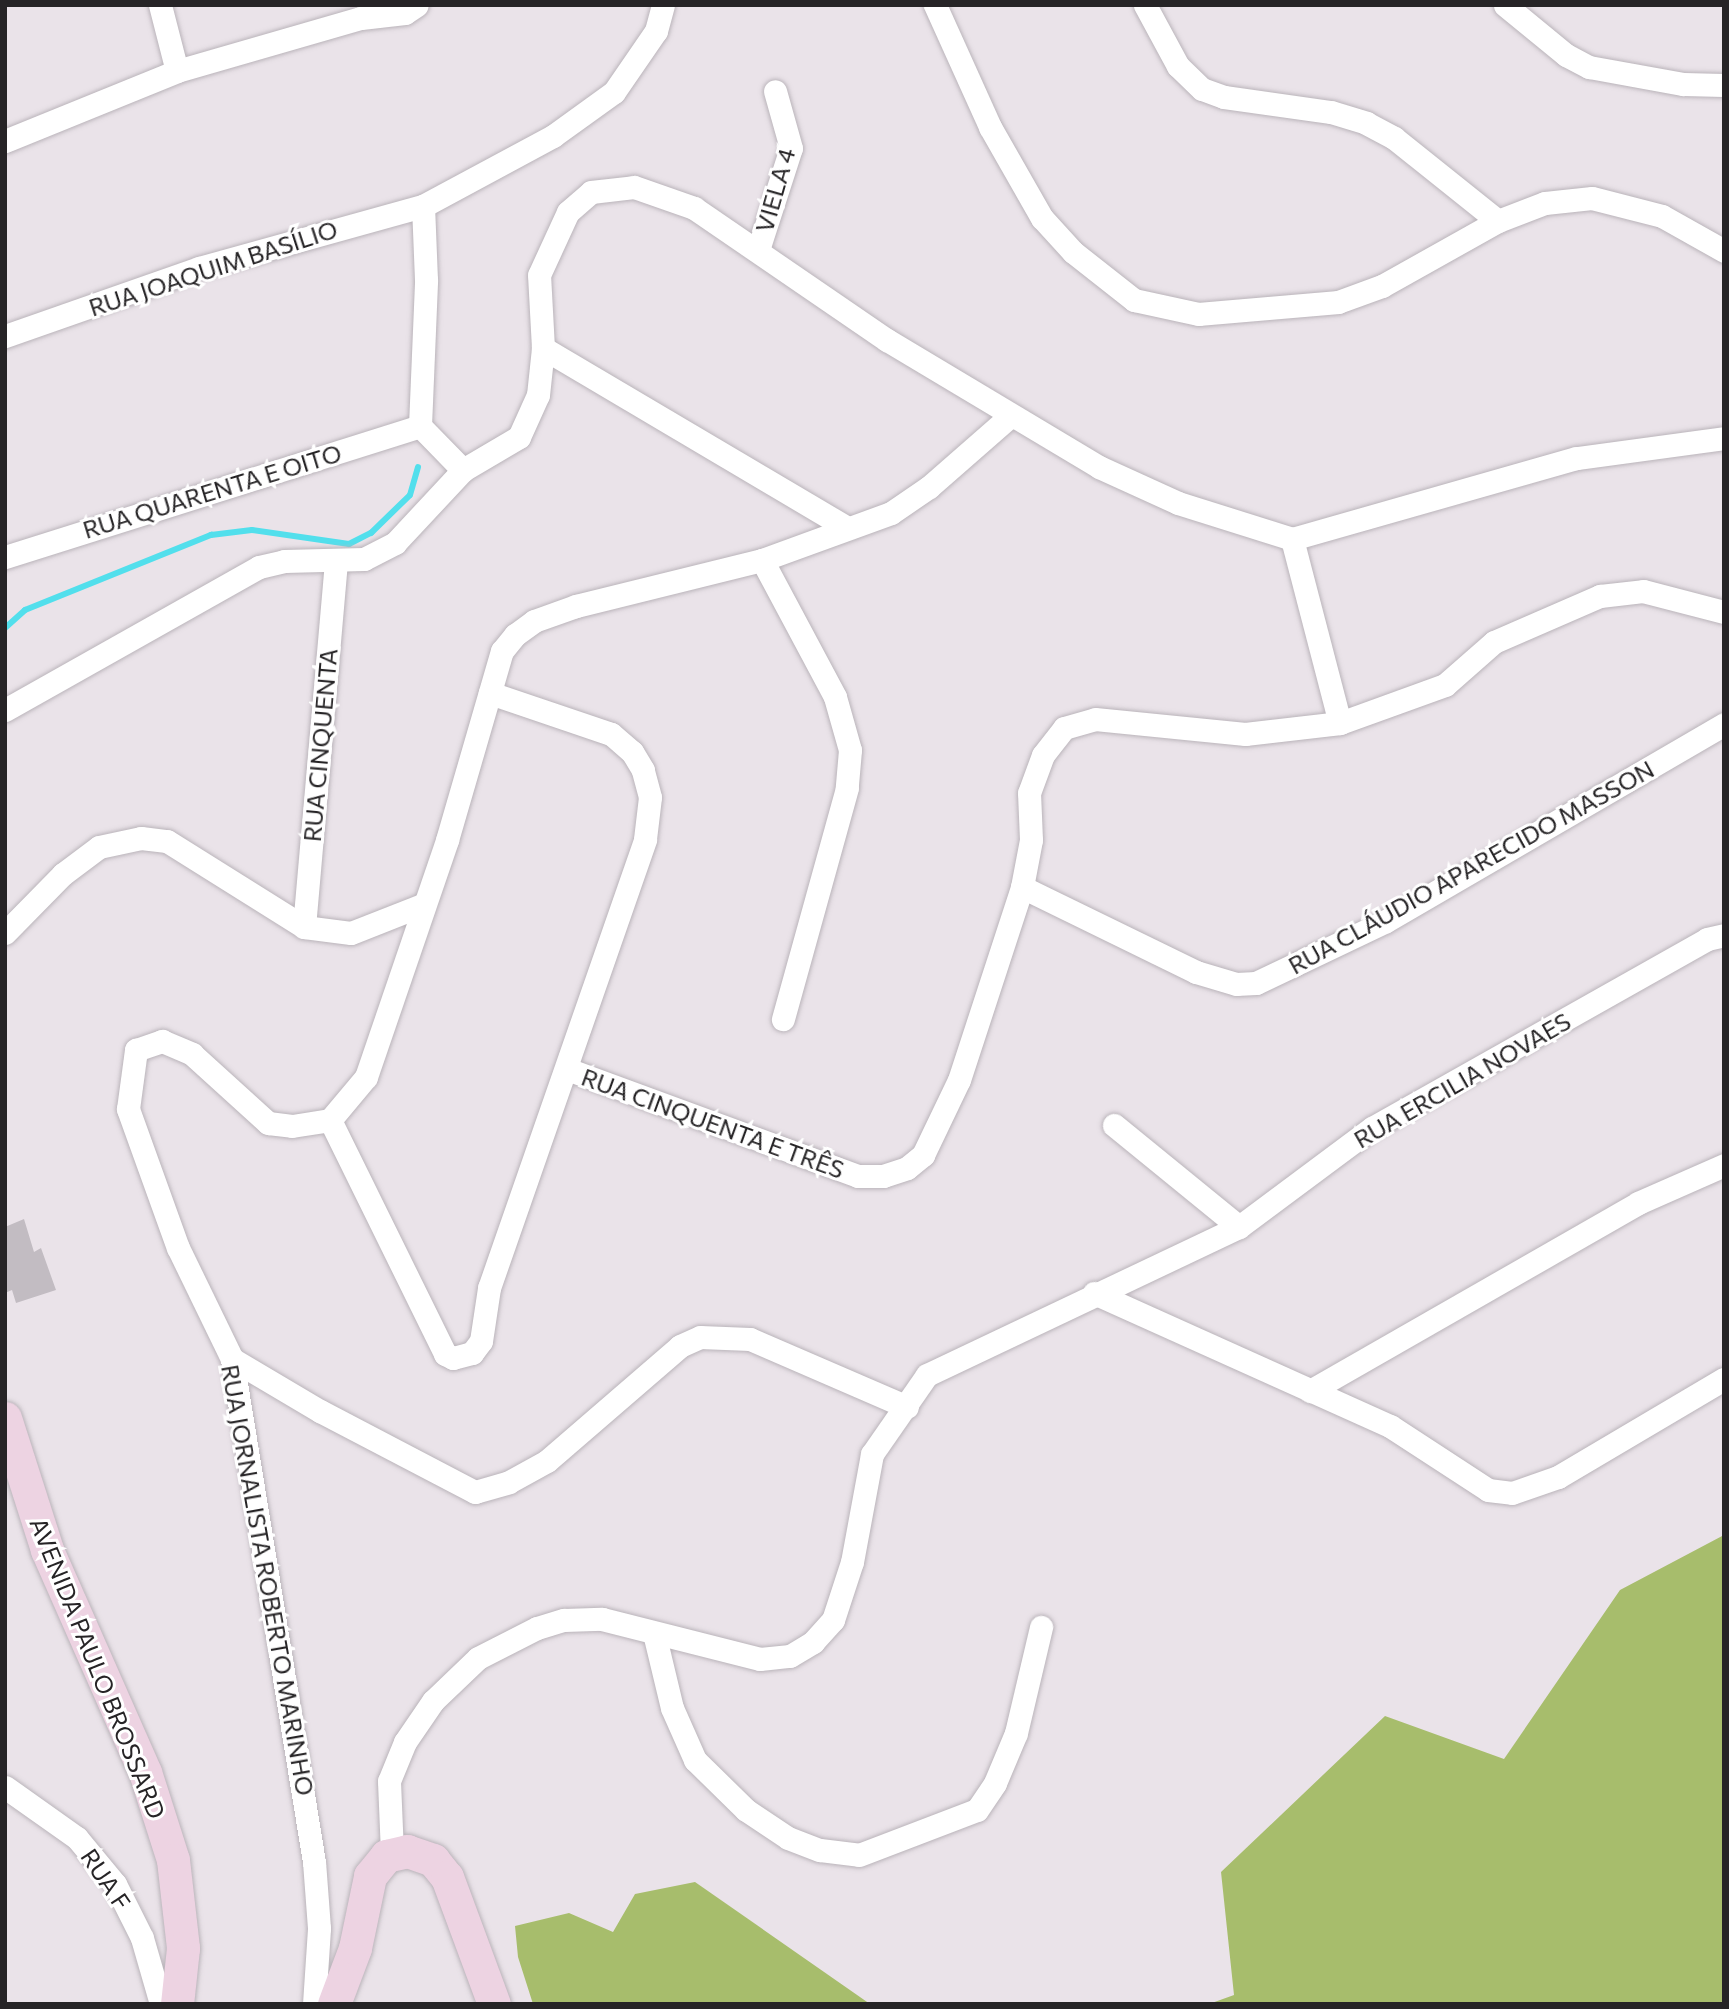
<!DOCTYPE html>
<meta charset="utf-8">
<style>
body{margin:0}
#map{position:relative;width:1729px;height:2009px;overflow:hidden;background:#eae3e9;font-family:Commissioner,sans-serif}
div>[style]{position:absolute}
.green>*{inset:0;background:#a7bd6c}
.stream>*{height:6px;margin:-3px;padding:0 3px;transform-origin:3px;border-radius:3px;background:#52dfec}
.building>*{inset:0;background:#c2bcc2}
.roads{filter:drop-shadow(0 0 2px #bab4ba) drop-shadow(0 0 2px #bab4ba)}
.street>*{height:23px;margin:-11.5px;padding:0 11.5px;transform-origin:11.5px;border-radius:11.5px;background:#fff}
.secondary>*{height:33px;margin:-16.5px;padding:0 16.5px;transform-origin:16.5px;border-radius:16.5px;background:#edd3e2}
span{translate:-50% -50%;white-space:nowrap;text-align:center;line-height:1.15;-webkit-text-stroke:6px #fff;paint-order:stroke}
.street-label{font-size:24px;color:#262426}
.frame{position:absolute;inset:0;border:7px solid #262426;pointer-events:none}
</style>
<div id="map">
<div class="green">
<div style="clip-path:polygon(1724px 1535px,1724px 2004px,1209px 2004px,1234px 1995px,1221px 1872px,1385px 1716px,1504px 1759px,1620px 1590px)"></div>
<div style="clip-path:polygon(695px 1882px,870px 2004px,533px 2004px,518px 1957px,515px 1926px,569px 1913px,613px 1932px,635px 1894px)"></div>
</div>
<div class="stream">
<div style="left:5px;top:628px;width:27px;rotate:-42deg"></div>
<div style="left:25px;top:610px;width:201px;rotate:-22deg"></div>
<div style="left:211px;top:535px;width:41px;rotate:-7deg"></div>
<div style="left:252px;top:530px;width:98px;rotate:8.2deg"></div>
<div style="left:349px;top:544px;width:25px;rotate:-27deg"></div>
<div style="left:371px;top:533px;width:54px;rotate:-44.3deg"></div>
<div style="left:410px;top:495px;width:29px;rotate:-74deg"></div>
</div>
<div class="building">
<div style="clip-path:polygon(24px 1219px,34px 1252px,41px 1248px,56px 1290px,16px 1303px,12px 1290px,5px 1293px,5px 1227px)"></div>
</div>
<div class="roads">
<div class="street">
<div style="left:160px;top:5px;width:68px;rotate:75.6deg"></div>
<div style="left:935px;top:5px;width:134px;rotate:65.7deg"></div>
<div style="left:990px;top:127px;width:105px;rotate:60.3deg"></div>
<div style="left:1042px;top:218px;width:46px;rotate:47.6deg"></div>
<div style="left:1073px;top:252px;width:78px;rotate:38.2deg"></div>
<div style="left:1134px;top:300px;width:66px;rotate:12.3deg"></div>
<div style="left:1198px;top:314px;width:141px;rotate:-4.9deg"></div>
<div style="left:1338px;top:302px;width:47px;rotate:-20deg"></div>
<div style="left:1382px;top:286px;width:133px;rotate:-29.3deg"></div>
<div style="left:1498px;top:221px;width:50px;rotate:-21deg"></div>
<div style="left:1545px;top:203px;width:47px;rotate:-6.1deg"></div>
<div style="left:1592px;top:198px;width:72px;rotate:14.4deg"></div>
<div style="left:1662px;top:216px;width:71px;rotate:29.4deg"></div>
<div style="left:1145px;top:5px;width:69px;rotate:61.6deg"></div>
<div style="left:1178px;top:66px;width:33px;rotate:44deg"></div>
<div style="left:1202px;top:89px;width:23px;rotate:20deg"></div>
<div style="left:1224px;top:97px;width:108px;rotate:8deg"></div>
<div style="left:1331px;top:112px;width:37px;rotate:17deg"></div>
<div style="left:1366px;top:123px;width:32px;rotate:28deg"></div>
<div style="left:1394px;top:138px;width:133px;rotate:38.6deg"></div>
<div style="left:1505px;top:5px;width:79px;rotate:39.3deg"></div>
<div style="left:1566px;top:55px;width:26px;rotate:28deg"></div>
<div style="left:1589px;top:67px;width:96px;rotate:10.3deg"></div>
<div style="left:1683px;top:84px;width:41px;rotate:1.4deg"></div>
<div style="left:5px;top:141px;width:186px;rotate:-22.1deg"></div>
<div style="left:177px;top:71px;width:191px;rotate:-16.1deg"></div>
<div style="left:361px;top:18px;width:44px;rotate:-6.5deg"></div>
<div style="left:405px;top:13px;width:14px;rotate:-34deg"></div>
<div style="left:758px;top:250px;width:107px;rotate:-72.1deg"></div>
<div style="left:791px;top:148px;width:59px;rotate:-105.7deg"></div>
<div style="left:5px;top:336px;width:206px;rotate:-19.3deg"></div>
<div style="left:199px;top:268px;width:232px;rotate:-15.5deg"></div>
<div style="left:543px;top:348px;width:350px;rotate:30.6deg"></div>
<div style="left:420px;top:426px;width:146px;rotate:-87.6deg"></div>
<div style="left:426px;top:280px;width:74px;rotate:-92.3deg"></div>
<div style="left:423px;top:206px;width:148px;rotate:-28.3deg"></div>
<div style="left:553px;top:136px;width:75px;rotate:-35.8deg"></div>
<div style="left:614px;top:92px;width:74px;rotate:-55.5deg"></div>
<div style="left:656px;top:31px;width:27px;rotate:-75deg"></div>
<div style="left:420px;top:426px;width:62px;rotate:45.7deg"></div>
<div style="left:1292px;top:539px;width:190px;rotate:75.4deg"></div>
<div style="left:5px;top:557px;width:435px;rotate:-17.5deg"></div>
<div style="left:762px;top:560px;width:155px;rotate:61.9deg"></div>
<div style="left:835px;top:697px;width:55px;rotate:74.2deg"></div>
<div style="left:850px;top:750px;width:38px;rotate:95deg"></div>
<div style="left:847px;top:788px;width:240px;rotate:105.5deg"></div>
<div style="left:5px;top:710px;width:291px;rotate:-29.4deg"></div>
<div style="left:259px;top:567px;width:26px;rotate:-13deg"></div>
<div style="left:284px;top:561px;width:80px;rotate:-1.4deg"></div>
<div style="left:364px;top:559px;width:35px;rotate:-27deg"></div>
<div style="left:395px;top:543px;width:100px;rotate:-47deg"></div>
<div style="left:463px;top:470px;width:65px;rotate:-30.5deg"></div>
<div style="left:519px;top:437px;width:46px;rotate:-65.7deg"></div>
<div style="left:538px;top:395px;width:47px;rotate:-83.9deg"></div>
<div style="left:543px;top:348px;width:73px;rotate:-93.1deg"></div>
<div style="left:539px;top:275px;width:69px;rotate:-65.3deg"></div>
<div style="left:568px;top:212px;width:30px;rotate:-41deg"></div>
<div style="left:591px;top:192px;width:43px;rotate:-6.6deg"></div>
<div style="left:634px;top:187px;width:64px;rotate:19.3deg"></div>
<div style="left:694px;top:208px;width:234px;rotate:34.4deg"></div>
<div style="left:887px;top:340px;width:247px;rotate:30.9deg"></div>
<div style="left:1099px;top:467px;width:87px;rotate:24.5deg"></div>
<div style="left:1178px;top:503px;width:120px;rotate:17.5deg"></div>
<div style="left:1292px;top:539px;width:296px;rotate:-15.9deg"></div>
<div style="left:1577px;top:458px;width:148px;rotate:-7.7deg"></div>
<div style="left:1022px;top:887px;width:194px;rotate:26deg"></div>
<div style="left:1196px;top:972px;width:42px;rotate:16.7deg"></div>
<div style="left:1236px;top:984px;width:20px;rotate:-3deg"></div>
<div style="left:1256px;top:983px;width:144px;rotate:-25.5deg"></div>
<div style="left:1386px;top:921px;width:391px;rotate:-30.2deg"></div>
<div style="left:304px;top:927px;width:365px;rotate:-85deg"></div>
<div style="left:5px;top:933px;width:83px;rotate:-45.5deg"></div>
<div style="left:63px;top:874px;width:45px;rotate:-36.9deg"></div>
<div style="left:99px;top:847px;width:43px;rotate:-12.1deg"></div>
<div style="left:141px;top:838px;width:26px;rotate:7deg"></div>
<div style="left:167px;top:841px;width:162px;rotate:32.1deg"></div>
<div style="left:304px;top:927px;width:47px;rotate:7.3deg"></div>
<div style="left:351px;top:933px;width:76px;rotate:-21.5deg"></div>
<div style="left:567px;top:1069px;width:310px;rotate:20.2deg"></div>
<div style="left:858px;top:1176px;width:25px"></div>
<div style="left:883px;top:1176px;width:25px;rotate:-18deg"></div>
<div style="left:907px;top:1168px;width:21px;rotate:-39deg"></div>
<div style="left:923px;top:1155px;width:83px;rotate:-64.4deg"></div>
<div style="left:959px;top:1080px;width:203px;rotate:-71.9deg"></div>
<div style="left:1022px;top:887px;width:48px;rotate:-79.2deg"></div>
<div style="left:1031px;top:840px;width:47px;rotate:-92.4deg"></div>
<div style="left:1029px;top:793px;width:40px;rotate:-69.8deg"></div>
<div style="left:1043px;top:755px;width:34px;rotate:-52deg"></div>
<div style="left:1064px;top:728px;width:32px;rotate:-16deg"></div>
<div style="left:1095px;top:719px;width:151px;rotate:5.7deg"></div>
<div style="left:1245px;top:734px;width:96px;rotate:-6.6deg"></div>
<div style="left:1340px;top:723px;width:112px;rotate:-19.9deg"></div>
<div style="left:1445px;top:685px;width:65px;rotate:-41.3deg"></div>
<div style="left:1494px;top:642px;width:116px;rotate:-23.5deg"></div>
<div style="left:1600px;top:596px;width:43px;rotate:-6.6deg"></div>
<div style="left:1643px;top:591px;width:84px;rotate:14.5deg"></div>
<div style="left:330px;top:1120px;width:261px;rotate:63.8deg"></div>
<div style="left:445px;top:1354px;width:9px;rotate:27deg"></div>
<div style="left:453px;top:1358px;width:20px;rotate:-15deg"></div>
<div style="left:472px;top:1353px;width:15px;rotate:-53deg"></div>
<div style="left:481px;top:1341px;width:54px;rotate:-81.4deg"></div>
<div style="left:489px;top:1288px;width:475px;rotate:-70.8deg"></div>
<div style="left:645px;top:839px;width:42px;rotate:-83.2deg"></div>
<div style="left:650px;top:797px;width:28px;rotate:-105deg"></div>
<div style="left:643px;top:770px;width:21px;rotate:-121deg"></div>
<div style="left:632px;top:752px;width:28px;rotate:-139deg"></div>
<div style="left:611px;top:734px;width:128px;rotate:-161.3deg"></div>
<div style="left:1114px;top:1125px;width:161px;rotate:39.2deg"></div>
<div style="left:1094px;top:1293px;width:325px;rotate:24.2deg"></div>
<div style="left:1390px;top:1426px;width:117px;rotate:33.1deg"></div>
<div style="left:1488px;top:1490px;width:24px;rotate:7deg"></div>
<div style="left:1512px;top:1493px;width:49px;rotate:-19.2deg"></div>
<div style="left:1558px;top:1477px;width:193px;rotate:-30.6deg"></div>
<div style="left:232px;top:1359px;width:102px;rotate:30.6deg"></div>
<div style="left:320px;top:1411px;width:175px;rotate:27.6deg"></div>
<div style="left:475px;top:1492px;width:35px;rotate:-16deg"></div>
<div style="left:509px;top:1482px;width:43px;rotate:-28.9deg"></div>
<div style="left:547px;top:1461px;width:176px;rotate:-40.8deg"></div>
<div style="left:680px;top:1346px;width:22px;rotate:-24deg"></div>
<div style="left:700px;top:1337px;width:50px;rotate:2.3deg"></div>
<div style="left:750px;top:1339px;width:171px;rotate:23.4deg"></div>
<div style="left:1310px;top:1391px;width:378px;rotate:-29.8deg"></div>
<div style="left:1638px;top:1203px;width:94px;rotate:-23.8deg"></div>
<div style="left:654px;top:1633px;width:77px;rotate:76.5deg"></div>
<div style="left:672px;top:1708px;width:57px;rotate:66.1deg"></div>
<div style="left:695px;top:1760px;width:71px;rotate:44.4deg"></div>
<div style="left:746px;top:1810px;width:50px;rotate:33.7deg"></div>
<div style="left:788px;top:1838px;width:34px;rotate:21deg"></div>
<div style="left:820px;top:1850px;width:39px;rotate:7deg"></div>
<div style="left:859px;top:1855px;width:126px;rotate:-20.9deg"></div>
<div style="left:977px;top:1810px;width:32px;rotate:-56deg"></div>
<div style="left:995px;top:1783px;width:54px;rotate:-67.2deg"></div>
<div style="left:1016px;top:1733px;width:109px;rotate:-76.7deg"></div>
<div style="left:5px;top:1787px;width:88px;rotate:35.3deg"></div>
<div style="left:77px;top:1838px;width:60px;rotate:50.4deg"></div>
<div style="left:115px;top:1884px;width:60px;rotate:63.4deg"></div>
<div style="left:142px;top:1938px;width:69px;rotate:73.9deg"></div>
<div style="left:392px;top:1853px;width:72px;rotate:-92.4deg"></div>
<div style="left:389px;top:1781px;width:42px;rotate:-67.7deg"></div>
<div style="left:405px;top:1742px;width:50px;rotate:-55.7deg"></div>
<div style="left:433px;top:1701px;width:62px;rotate:-43.7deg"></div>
<div style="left:478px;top:1658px;width:66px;rotate:-27deg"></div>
<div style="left:537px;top:1628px;width:28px;rotate:-17deg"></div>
<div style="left:564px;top:1620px;width:38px;rotate:-2deg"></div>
<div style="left:602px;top:1619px;width:163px;rotate:14.2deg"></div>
<div style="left:760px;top:1659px;width:30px;rotate:-6deg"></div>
<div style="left:790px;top:1656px;width:27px;rotate:-31deg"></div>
<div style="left:813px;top:1642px;width:30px;rotate:-48deg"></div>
<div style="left:833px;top:1620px;width:61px;rotate:-71.9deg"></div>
<div style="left:852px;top:1562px;width:110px;rotate:-79.5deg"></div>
<div style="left:872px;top:1454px;width:96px;rotate:-55.2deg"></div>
<div style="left:927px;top:1375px;width:345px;rotate:-25.4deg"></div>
<div style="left:1239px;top:1227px;width:166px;rotate:-36.7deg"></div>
<div style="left:1372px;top:1128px;width:385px;rotate:-29.4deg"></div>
<div style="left:1707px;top:939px;width:17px;rotate:-13deg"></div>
<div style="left:314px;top:2004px;width:76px;rotate:-86.2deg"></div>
<div style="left:319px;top:1928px;width:66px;rotate:-94.3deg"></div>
<div style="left:314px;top:1862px;width:510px;rotate:-99.26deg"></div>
<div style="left:232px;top:1359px;width:123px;rotate:-115.9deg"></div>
<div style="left:178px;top:1248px;width:148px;rotate:-109.8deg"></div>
<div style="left:128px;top:1109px;width:60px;rotate:-82.3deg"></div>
<div style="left:136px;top:1050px;width:28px;rotate:-19deg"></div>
<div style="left:162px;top:1041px;width:33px;rotate:23deg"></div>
<div style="left:192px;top:1054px;width:103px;rotate:42.2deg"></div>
<div style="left:268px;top:1123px;width:24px;rotate:7deg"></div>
<div style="left:292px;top:1126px;width:38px;rotate:-9deg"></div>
<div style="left:330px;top:1120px;width:56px;rotate:-50.1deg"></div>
<div style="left:366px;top:1077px;width:250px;rotate:-71.1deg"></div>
<div style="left:447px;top:840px;width:197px;rotate:-73.8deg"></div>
<div style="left:502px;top:651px;width:21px;rotate:-51deg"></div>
<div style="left:515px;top:635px;width:24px;rotate:-36deg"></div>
<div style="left:534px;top:621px;width:45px;rotate:-19.7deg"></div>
<div style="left:576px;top:606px;width:192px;rotate:-13.9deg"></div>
<div style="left:762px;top:560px;width:137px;rotate:-20deg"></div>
<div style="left:891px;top:513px;width:46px;rotate:-34.4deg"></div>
<div style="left:929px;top:487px;width:108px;rotate:-41.2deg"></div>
</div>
<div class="secondary">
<div style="left:5px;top:1418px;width:139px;rotate:72.3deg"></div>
<div style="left:47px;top:1550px;width:243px;rotate:66.2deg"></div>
<div style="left:145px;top:1772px;width:92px;rotate:72.3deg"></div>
<div style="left:173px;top:1860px;width:89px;rotate:83.5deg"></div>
<div style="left:183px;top:1948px;width:56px;rotate:96.1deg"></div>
<div style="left:334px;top:2004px;width:60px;rotate:-69.4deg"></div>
<div style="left:355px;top:1948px;width:74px;rotate:-78.2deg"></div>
<div style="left:370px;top:1876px;width:26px;rotate:-51deg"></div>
<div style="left:386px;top:1856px;width:22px;rotate:-13deg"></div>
<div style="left:407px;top:1851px;width:28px;rotate:19deg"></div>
<div style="left:433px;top:1860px;width:22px;rotate:51deg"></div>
<div style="left:447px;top:1877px;width:135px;rotate:69.7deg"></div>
</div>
</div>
<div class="street-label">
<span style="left:775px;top:190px;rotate:-74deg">VIELA 4</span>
<span style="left:213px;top:268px;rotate:-18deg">RUA JOAQUIM BASÍLIO</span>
<span style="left:212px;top:491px;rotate:-17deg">RUA QUARENTA E OITO</span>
<span style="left:320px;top:745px;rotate:-85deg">RUA CINQUENTA</span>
<span style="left:1471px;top:867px;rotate:-29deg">RUA CLÁUDIO APARECIDO MASSON</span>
<span style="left:1462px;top:1080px;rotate:-30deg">RUA ERCILIA NOVAES</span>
<span style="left:713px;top:1123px;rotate:20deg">RUA CINQUENTA E TRÊS</span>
<span style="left:268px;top:1580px;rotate:80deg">RUA JORNALISTA ROBERTO MARINHO</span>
<span style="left:98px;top:1668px;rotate:68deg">AVENIDA PAULO BROSSARD</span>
<span style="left:106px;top:1879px;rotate:56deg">RUA F</span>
</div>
<div class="frame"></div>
</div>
